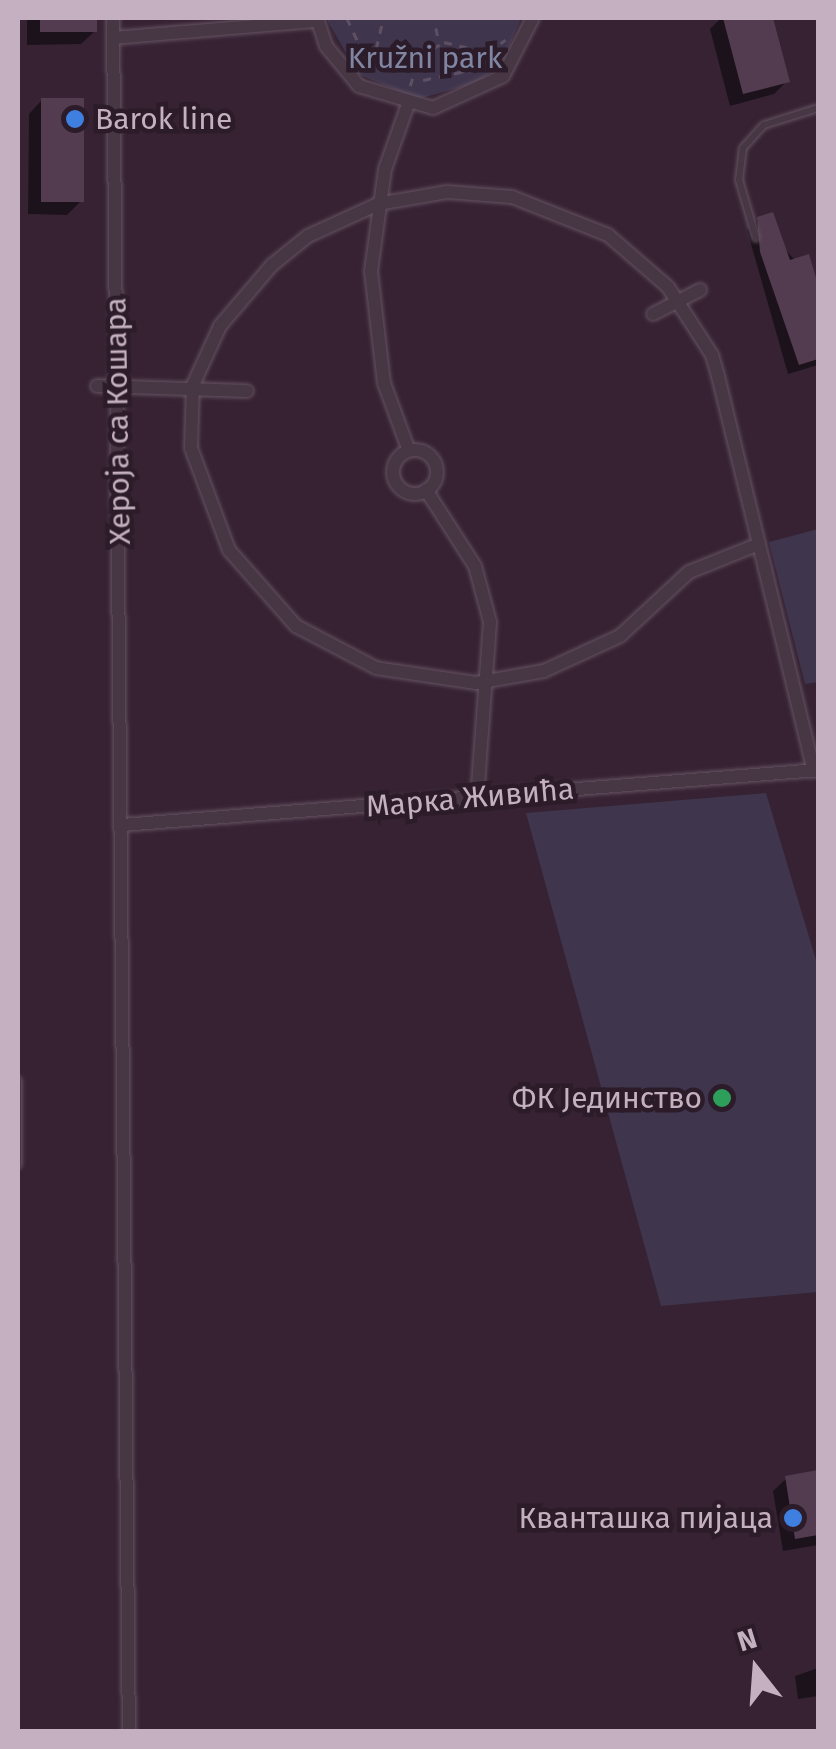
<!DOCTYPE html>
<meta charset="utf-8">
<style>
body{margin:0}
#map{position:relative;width:836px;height:1749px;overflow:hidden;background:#362233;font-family:"Fira Sans",sans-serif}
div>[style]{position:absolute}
.green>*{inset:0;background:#3f364e}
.shadow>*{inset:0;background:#0007}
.building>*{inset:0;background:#543c50;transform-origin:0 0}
.path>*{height:2.5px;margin-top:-1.25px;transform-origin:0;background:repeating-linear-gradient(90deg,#5e4f62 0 8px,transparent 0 16px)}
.roads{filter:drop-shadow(0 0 2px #655362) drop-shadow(0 0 2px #655362)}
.service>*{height:6px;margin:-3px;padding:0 3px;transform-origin:3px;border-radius:3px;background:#473644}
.minor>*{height:12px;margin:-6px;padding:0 6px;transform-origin:6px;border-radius:6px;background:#473644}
.minor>.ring{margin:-6px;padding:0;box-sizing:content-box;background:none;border:12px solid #473644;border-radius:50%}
.dots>*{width:28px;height:28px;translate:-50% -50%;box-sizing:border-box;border:5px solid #2c1b29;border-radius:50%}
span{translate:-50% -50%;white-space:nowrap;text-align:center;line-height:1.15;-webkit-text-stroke:9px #2c1b29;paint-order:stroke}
.park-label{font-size:30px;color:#8086a2}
.poi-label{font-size:30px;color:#c4b0c0}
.left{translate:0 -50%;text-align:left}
.right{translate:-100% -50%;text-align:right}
.street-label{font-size:30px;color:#c4b0c0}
.frame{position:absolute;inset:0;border:20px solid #c4b0c0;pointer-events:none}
.north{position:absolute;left:706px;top:1619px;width:100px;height:100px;-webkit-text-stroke:8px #2c1b29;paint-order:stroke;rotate:343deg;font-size:28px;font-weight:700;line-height:40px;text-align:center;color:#c4b0c0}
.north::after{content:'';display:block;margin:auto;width:35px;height:45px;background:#c4b0c0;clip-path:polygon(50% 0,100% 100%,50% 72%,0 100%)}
</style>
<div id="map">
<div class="green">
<div style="clip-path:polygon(326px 18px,521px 18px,504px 59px,480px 82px,418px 99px,358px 74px)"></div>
<div style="clip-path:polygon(818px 529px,818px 682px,805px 684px,769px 542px)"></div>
<div style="clip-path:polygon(766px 793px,818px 967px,818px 1292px,661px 1306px,526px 813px)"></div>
</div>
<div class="shadow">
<div style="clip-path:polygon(27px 18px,94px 18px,95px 31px,81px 44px,27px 45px)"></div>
<div style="clip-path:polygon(721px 18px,770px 18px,787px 81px,774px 94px,730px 106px,710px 29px)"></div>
<div style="clip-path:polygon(42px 100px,81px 201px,67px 215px,28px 214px,29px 114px)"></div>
<div style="clip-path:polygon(758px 219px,818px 286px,818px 365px,788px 374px,747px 230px)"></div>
<div style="clip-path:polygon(818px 1473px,818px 1545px,783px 1551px,773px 1491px,787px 1478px)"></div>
<div style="clip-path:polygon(818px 1668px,818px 1696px,798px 1699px,795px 1676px)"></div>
</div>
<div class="building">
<div style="left:40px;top:18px;width:57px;height:14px"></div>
<div style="clip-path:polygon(723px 18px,773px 18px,790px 82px,743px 94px)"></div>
<div style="left:41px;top:98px;width:43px;height:104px"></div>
<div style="clip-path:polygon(773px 212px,790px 260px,809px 254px,818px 285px,818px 359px,799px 365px,760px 252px,757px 217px)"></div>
<div style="clip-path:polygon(818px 1470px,818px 1535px,795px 1539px,785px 1476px)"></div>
</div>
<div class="path">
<div style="left:347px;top:18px;width:33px;rotate:65deg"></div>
<div style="left:436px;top:28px;width:13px;rotate:77deg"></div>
<div style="left:357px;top:64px;width:24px;rotate:-38deg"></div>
<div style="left:376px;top:49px;width:32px;rotate:-77deg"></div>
<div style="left:423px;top:80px;width:40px;rotate:-12deg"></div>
<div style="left:462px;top:72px;width:54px;rotate:-36.7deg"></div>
<div style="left:410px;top:86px;width:30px;rotate:-73deg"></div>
<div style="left:419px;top:57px;width:29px;rotate:-31deg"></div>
<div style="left:444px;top:42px;width:32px;rotate:13deg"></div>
<div style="left:475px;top:49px;width:23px;rotate:49deg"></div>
</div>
<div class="roads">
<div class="service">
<div style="left:756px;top:238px;width:60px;rotate:-106.3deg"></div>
<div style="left:739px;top:180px;width:32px;rotate:-83deg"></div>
<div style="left:743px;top:148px;width:31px;rotate:-48deg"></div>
<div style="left:764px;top:125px;width:57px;rotate:-17.5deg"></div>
<div style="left:18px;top:1080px;width:85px;rotate:90deg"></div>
</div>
<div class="minor">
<div style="left:113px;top:18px;width:1714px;rotate:89.47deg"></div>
<div style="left:317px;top:18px;width:29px;rotate:72deg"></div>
<div style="left:326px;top:46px;width:52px;rotate:50.5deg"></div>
<div style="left:359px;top:86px;width:77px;rotate:16.6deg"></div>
<div style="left:433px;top:108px;width:77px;rotate:-24.6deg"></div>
<div style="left:503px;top:76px;width:65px;rotate:-62.7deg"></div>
<div style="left:113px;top:38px;width:205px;rotate:-4.8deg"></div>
<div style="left:407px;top:107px;width:66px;rotate:109.5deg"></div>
<div style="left:385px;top:169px;width:103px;rotate:97.8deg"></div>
<div style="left:371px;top:271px;width:113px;rotate:83.4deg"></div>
<div style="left:384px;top:383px;width:72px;rotate:69.8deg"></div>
<div style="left:653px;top:314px;width:53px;rotate:-27.1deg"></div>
<div style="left:97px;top:386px;width:150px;rotate:1.9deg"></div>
<div class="ring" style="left:393px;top:450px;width:32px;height:32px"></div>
<div style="left:426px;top:490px;width:90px;rotate:57.2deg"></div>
<div style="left:475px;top:566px;width:58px;rotate:75deg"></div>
<div style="left:490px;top:622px;width:176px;rotate:94.2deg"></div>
<div style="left:759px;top:544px;width:75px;rotate:158.2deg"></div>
<div style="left:689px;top:572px;width:94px;rotate:137.2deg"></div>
<div style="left:620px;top:636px;width:84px;rotate:155.3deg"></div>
<div style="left:544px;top:671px;width:69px;rotate:170deg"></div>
<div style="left:476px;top:683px;width:101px;rotate:-171.5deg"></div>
<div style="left:376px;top:668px;width:90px;rotate:-152.3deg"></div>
<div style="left:296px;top:626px;width:101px;rotate:-131.4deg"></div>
<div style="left:229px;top:550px;width:109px;rotate:-110.4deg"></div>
<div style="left:191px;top:448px;width:63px;rotate:-88.2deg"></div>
<div style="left:193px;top:385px;width:65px;rotate:-65.4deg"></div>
<div style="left:220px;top:326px;width:80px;rotate:-49.6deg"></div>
<div style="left:272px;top:265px;width:46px;rotate:-38.9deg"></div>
<div style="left:308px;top:236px;width:77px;rotate:-24.6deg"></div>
<div style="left:378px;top:204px;width:70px;rotate:-9.9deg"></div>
<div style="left:447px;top:192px;width:65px;rotate:4.4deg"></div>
<div style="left:512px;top:197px;width:103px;rotate:21.6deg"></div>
<div style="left:608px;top:235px;width:79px;rotate:40.9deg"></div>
<div style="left:668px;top:287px;width:81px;rotate:57.1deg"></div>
<div style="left:712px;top:355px;width:22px;rotate:74deg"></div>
<div style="left:718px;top:376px;width:199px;rotate:76.3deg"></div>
<div style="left:765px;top:569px;width:208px;rotate:76.4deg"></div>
<div style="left:122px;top:825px;width:698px;rotate:-4.52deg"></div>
</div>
</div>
<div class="dots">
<div style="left:75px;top:119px;background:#3f7fe0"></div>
<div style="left:722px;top:1098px;background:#2e9e5b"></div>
<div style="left:793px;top:1518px;background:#3f7fe0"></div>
</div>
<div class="park-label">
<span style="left:425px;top:58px">Kružni park</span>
</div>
<div class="poi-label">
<span class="left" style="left:95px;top:119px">Barok line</span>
<span class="right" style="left:702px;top:1098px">ФК Јединство</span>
<span class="right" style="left:773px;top:1518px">Кванташка пијаца</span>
</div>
<div class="street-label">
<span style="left:118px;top:421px;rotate:-91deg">Хероја са Кошара</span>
<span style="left:470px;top:798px;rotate:-5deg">Марка Живића</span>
</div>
<div class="frame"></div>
<div class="north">N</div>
</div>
